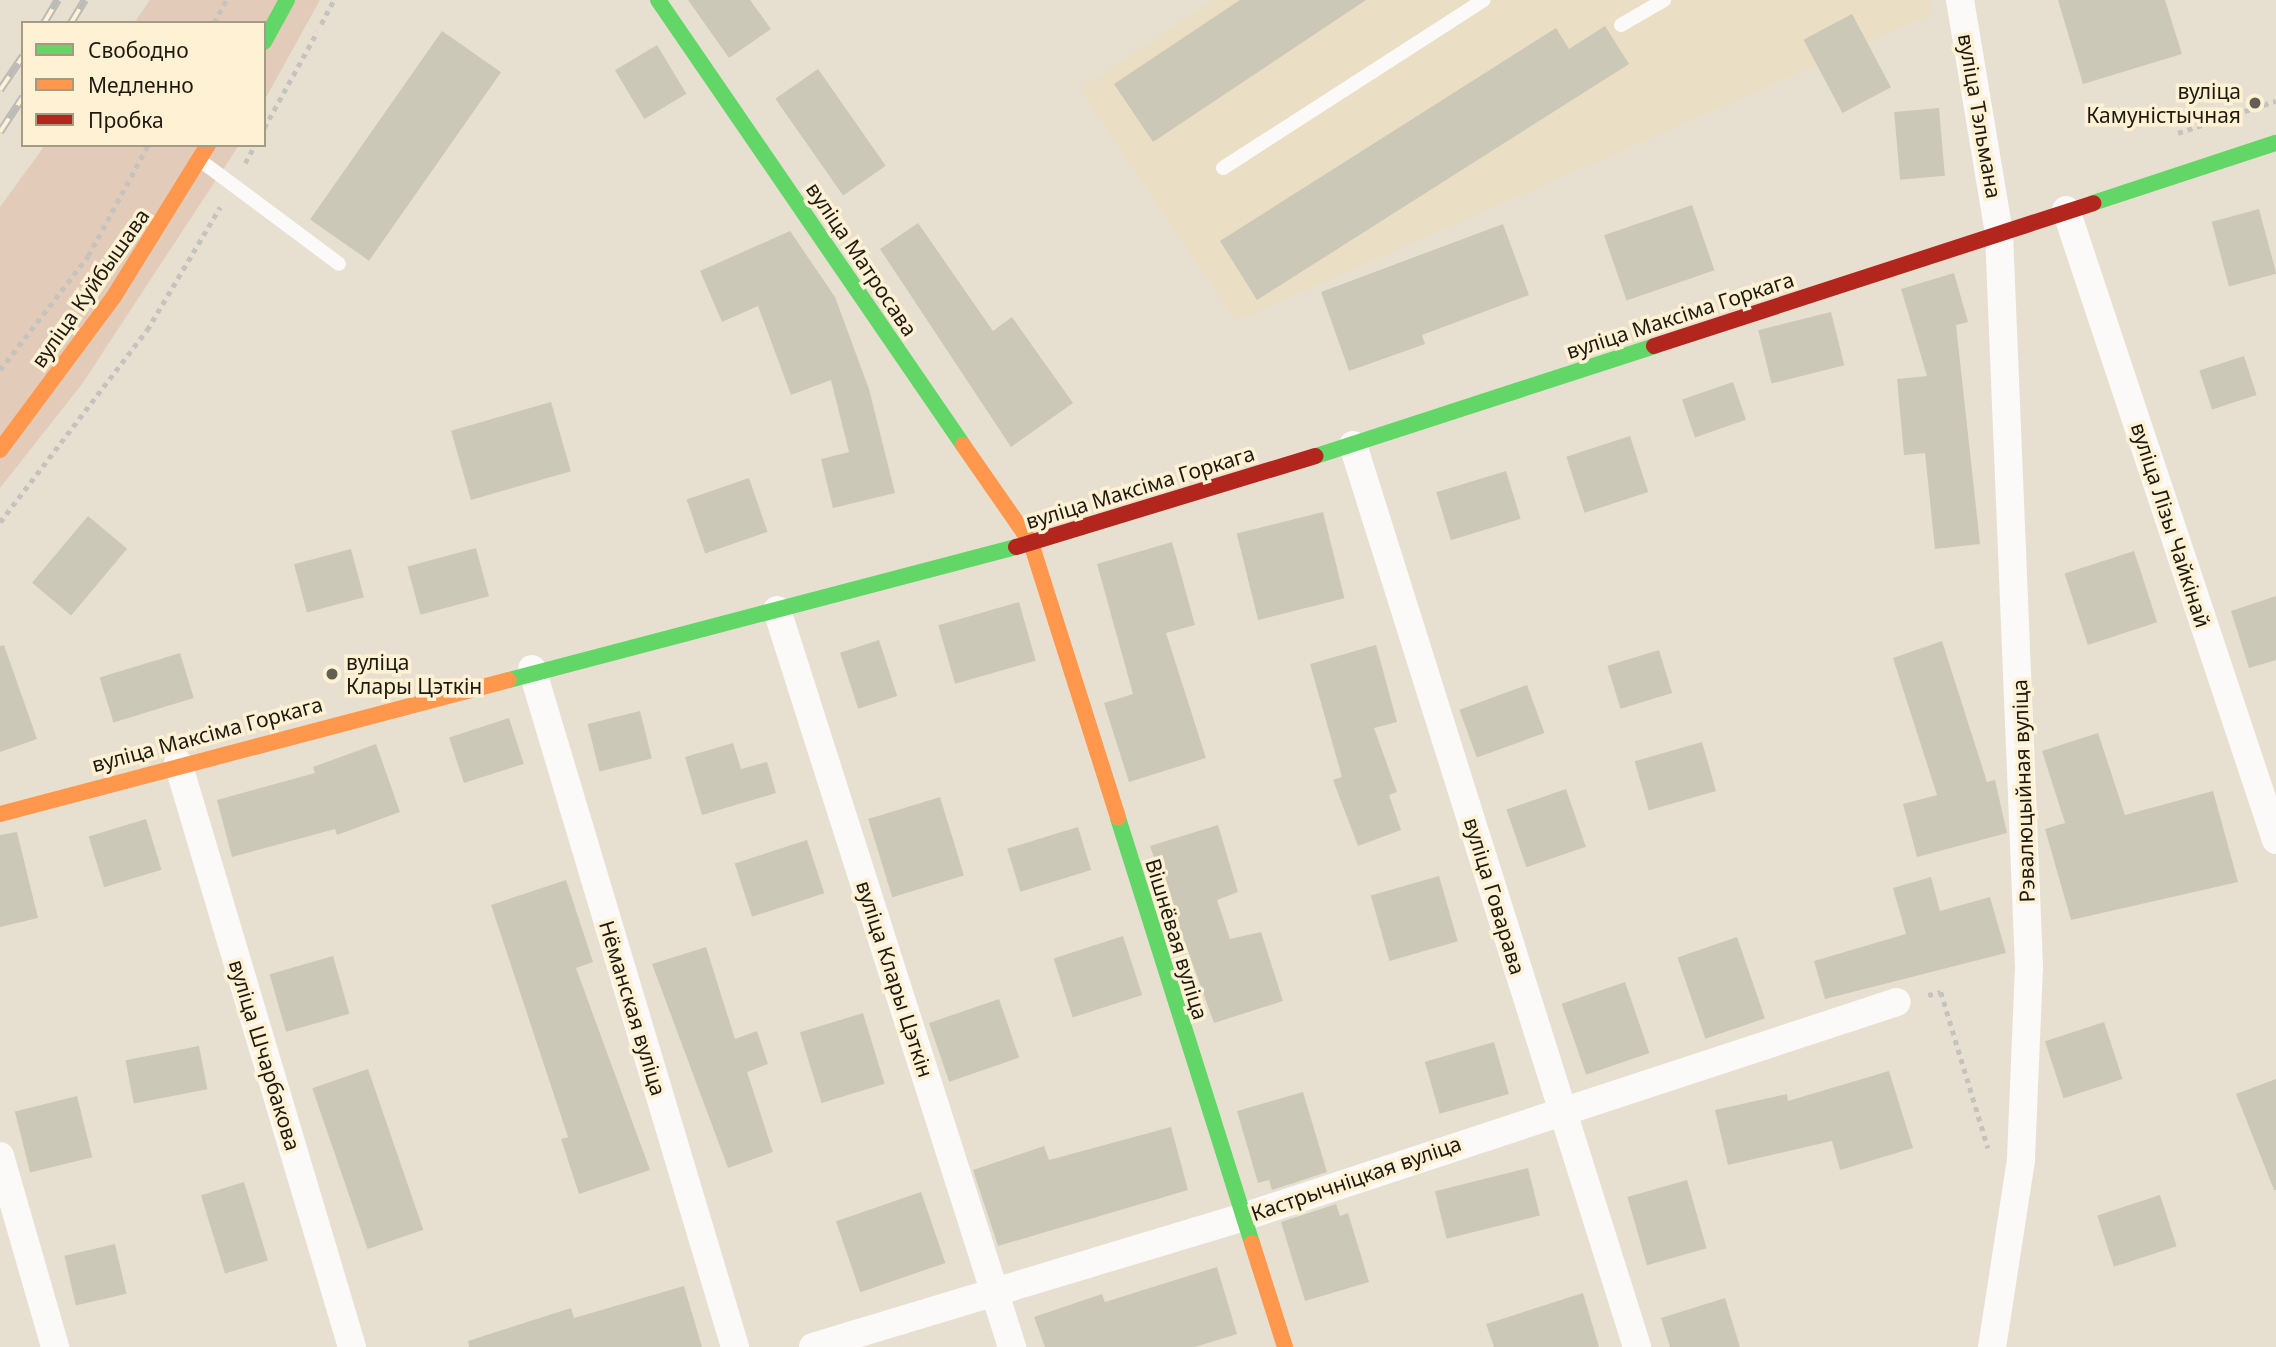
<!DOCTYPE html>
<meta charset="utf-8">
<style>
body{margin:0}
#map{position:relative;width:2276px;height:1347px;overflow:hidden;background:#e7e0d1;font-family:"Noto Sans",sans-serif}
div>[style]{position:absolute}
.built>*{inset:0;background:#eadec4}
.green>*{inset:0;background:#e2cbb9}
.building>*{inset:0;background:#cbc8b7;transform-origin:0 0}
.path>*{height:4.5px;margin-top:-2.25px;transform-origin:0;background:repeating-linear-gradient(90deg,#c6c3be 0 5px,transparent 0 10px)}
.lane>*{height:14px;margin:-7px;padding:0 7px;transform-origin:7px;border-radius:7px;background:#fbfaf8}
.street>*{height:28px;margin:-14px;padding:0 14px;transform-origin:14px;border-radius:14px;background:#fbfaf8}
.fast>*{height:16px;margin:-8px;padding:0 8px;transform-origin:8px;border-radius:8px;background:#63d668}
.slow>*{height:16px;margin:-8px;padding:0 8px;transform-origin:8px;border-radius:8px;background:#ff974d}
.jam>*{height:16px;margin:-8px;padding:0 8px;transform-origin:8px;border-radius:8px;background:#b3261e}
.rail>*{height:8px;margin-top:-4px;transform-origin:0;background:repeating-linear-gradient(90deg,#fef1d4 0 16px,#bbbab6 0 32px);box-sizing:border-box;border-block:2px solid #bbbab6}
.dots>*{width:19px;height:19px;translate:-50% -50%;box-sizing:border-box;border:4px solid #fef1d4;border-radius:50%}
span{translate:-50% -50%;white-space:nowrap;text-align:center;line-height:1.15;-webkit-text-stroke:7px #fef1d4;paint-order:stroke}
.poi-label{font-size:21px;color:#1e1a0f}
.right{translate:-100% -50%;text-align:right}
.left{translate:0 -50%;text-align:left}
.street-label{font-size:21px;color:#1e1a0f}
.legend{position:absolute;left:21px;top:21px;width:245px;height:126px;box-sizing:border-box;background:#fef1d4;border:2px solid #a49b85;margin:0;padding:9px 12px;list-style:none;font-size:21px;color:#1e1a0f}
.legend li{display:flex;align-items:center;gap:14px;height:35px}
.legend b{width:35px;border:2px solid #a49b85}
</style>
<div id="map">
<div class="built">
<div style="clip-path:polygon(1212px 0,1930px 0,1930px 15px,1236px 321px,1080px 89px)"></div>
</div>
<div class="green">
<div style="clip-path:polygon(150px 0,320px 0,264px 101px,264px 23px,134px 23px)"></div>
<div style="clip-path:polygon(45px 145px,239px 145px,82px 384px,0 488px,0 207px)"></div>
</div>
<div class="building">
<div style="clip-path:polygon(688px 0,750px 0,771px 29px,729px 58px)"></div>
<div style="clip-path:polygon(1240px 0,1366px 0,1153px 142px,1114px 84px)"></div>
<div style="clip-path:polygon(2058px 0,2165px 0,2182px 54px,2083px 84px)"></div>
<div style="left:1852px;top:14px;width:83px;height:55px;rotate:62deg"></div>
<div style="clip-path:polygon(1605px 26px,1629px 64px,1257px 300px,1220px 241px,1556px 28px,1569px 49px)"></div>
<div style="left:442px;top:31px;width:72px;height:230px;rotate:35deg"></div>
<div style="left:657px;top:45px;width:57px;height:49px;rotate:59deg"></div>
<div style="left:818px;top:69px;width:118px;height:52px;rotate:55deg"></div>
<div style="left:1939px;top:108px;width:68px;height:45px;rotate:85deg"></div>
<div style="left:1692px;top:205px;width:69px;height:93px;rotate:71deg"></div>
<div style="left:2259px;top:209px;width:67px;height:49px;rotate:75deg"></div>
<div style="clip-path:polygon(918px 223px,993px 331px,1012px 317px,1073px 403px,1011px 447px,880px 249px)"></div>
<div style="clip-path:polygon(1503px 224px,1529px 295px,1422px 335px,1425px 344px,1349px 371px,1321px 292px)"></div>
<div style="clip-path:polygon(790px 231px,835px 297px,869px 389px,895px 493px,833px 508px,821px 459px,849px 452px,831px 380px,791px 395px,758px 306px,722px 322px,700px 271px)"></div>
<div style="clip-path:polygon(1954px 273px,1968px 322px,1956px 325px,1980px 544px,1935px 549px,1925px 453px,1904px 455px,1897px 379px,1927px 376px,1901px 289px)"></div>
<div style="left:1831px;top:312px;width:55px;height:75px;rotate:76deg"></div>
<div style="left:2244px;top:356px;width:41px;height:47px;rotate:72deg"></div>
<div style="left:1733px;top:382px;width:40px;height:54px;rotate:71deg"></div>
<div style="left:551px;top:402px;width:72px;height:104px;rotate:74deg"></div>
<div style="left:1630px;top:436px;width:59px;height:67px;rotate:72deg"></div>
<div style="left:1506px;top:471px;width:50px;height:73px;rotate:73deg"></div>
<div style="left:749px;top:478px;width:57px;height:66px;rotate:71deg"></div>
<div style="left:1323px;top:512px;width:89px;height:89px;rotate:76deg"></div>
<div style="left:88px;top:516px;width:51px;height:87px;rotate:40deg"></div>
<div style="clip-path:polygon(1172px 542px,1195px 625px,1166px 633px,1206px 758px,1129px 782px,1104px 703px,1133px 694px,1097px 564px)"></div>
<div style="left:476px;top:548px;width:50px;height:71px;rotate:75deg"></div>
<div style="left:351px;top:549px;width:50px;height:59px;rotate:75deg"></div>
<div style="left:2134px;top:551px;width:75px;height:73px;rotate:72deg"></div>
<div style="clip-path:polygon(2276px 596px,2276px 660px,2249px 668px,2231px 611px)"></div>
<div style="left:1019px;top:602px;width:61px;height:84px;rotate:74deg"></div>
<div style="left:879px;top:640px;width:59px;height:41px;rotate:72deg"></div>
<div style="clip-path:polygon(1942px 641px,1987px 782px,1995px 780px,2007px 833px,1917px 857px,1903px 804px,1937px 795px,1893px 658px)"></div>
<div style="clip-path:polygon(4px 645px,37px 739px,0 752px,0 646px)"></div>
<div style="clip-path:polygon(1376px 645px,1397px 722px,1374px 728px,1397px 792px,1389px 795px,1401px 830px,1358px 846px,1333px 780px,1342px 777px,1310px 664px)"></div>
<div style="left:1659px;top:650px;width:45px;height:54px;rotate:73deg"></div>
<div style="left:180px;top:653px;width:47px;height:84px;rotate:73deg"></div>
<div style="left:1527px;top:685px;width:51px;height:72px;rotate:70deg"></div>
<div style="left:640px;top:711px;width:49px;height:54px;rotate:76deg"></div>
<div style="left:509px;top:718px;width:48px;height:63px;rotate:72deg"></div>
<div style="clip-path:polygon(2098px 733px,2125px 815px,2213px 791px,2238px 882px,2071px 920px,2045px 829px,2065px 823px,2042px 751px)"></div>
<div style="left:1702px;top:742px;width:51px;height:70px;rotate:74deg"></div>
<div style="clip-path:polygon(733px 743px,741px 769px,767px 762px,776px 793px,702px 815px,685px 757px)"></div>
<div style="clip-path:polygon(376px 744px,400px 812px,337px 835px,335px 829px,232px 857px,217px 800px,315px 773px,313px 767px)"></div>
<div style="left:1566px;top:789px;width:61px;height:63px;rotate:71deg"></div>
<div style="left:940px;top:797px;width:82px;height:75px;rotate:73deg"></div>
<div style="left:146px;top:819px;width:53px;height:60px;rotate:73deg"></div>
<div style="clip-path:polygon(1218px 825px,1238px 892px,1217px 900px,1230px 939px,1261px 932px,1283px 1001px,1214px 1023px,1150px 846px)"></div>
<div style="left:1078px;top:827px;width:45px;height:74px;rotate:73deg"></div>
<div style="clip-path:polygon(17px 832px,38px 918px,0 927px,0 835px)"></div>
<div style="left:807px;top:840px;width:56px;height:76px;rotate:72deg"></div>
<div style="left:1439px;top:876px;width:68px;height:71px;rotate:74deg"></div>
<div style="clip-path:polygon(1931px 877px,1940px 911px,1990px 897px,2006px 953px,1825px 999px,1814px 961px,1906px 934px,1893px 888px)"></div>
<div style="clip-path:polygon(566px 880px,593px 962px,576px 968px,650px 1170px,579px 1194px,561px 1139px,568px 1137px,491px 905px)"></div>
<div style="left:1123px;top:936px;width:62px;height:73px;rotate:72deg"></div>
<div style="left:1737px;top:937px;width:86px;height:63px;rotate:71deg"></div>
<div style="clip-path:polygon(706px 947px,735px 1039px,757px 1031px,768px 1064px,747px 1072px,773px 1152px,728px 1168px,652px 964px)"></div>
<div style="left:333px;top:956px;width:60px;height:66px;rotate:74deg"></div>
<div style="left:1625px;top:982px;width:75px;height:67px;rotate:71deg"></div>
<div style="left:999px;top:999px;width:62px;height:74px;rotate:71deg"></div>
<div style="left:863px;top:1013px;width:74px;height:66px;rotate:73deg"></div>
<div style="left:2104px;top:1022px;width:60px;height:62px;rotate:72deg"></div>
<div style="left:1494px;top:1042px;width:54px;height:72px;rotate:74deg"></div>
<div style="left:199px;top:1046px;width:44px;height:75px;rotate:79deg"></div>
<div style="left:368px;top:1069px;width:170px;height:59px;rotate:71deg"></div>
<div style="clip-path:polygon(1889px 1071px,1913px 1148px,1840px 1170px,1832px 1141px,1728px 1165px,1715px 1110px,1787px 1094px,1788px 1101px)"></div>
<div style="clip-path:polygon(2276px 1079px,2276px 1190px,2274px 1190px,2236px 1094px)"></div>
<div style="clip-path:polygon(1303px 1092px,1327px 1172px,1272px 1190px,1269px 1180px,1258px 1183px,1237px 1111px)"></div>
<div style="left:77px;top:1096px;width:63px;height:64px;rotate:76deg"></div>
<div style="clip-path:polygon(1171px 1127px,1188px 1190px,998px 1246px,973px 1170px,1044px 1146px,1049px 1160px)"></div>
<div style="left:1528px;top:1168px;width:49px;height:96px;rotate:76deg"></div>
<div style="left:1687px;top:1180px;width:71px;height:62px;rotate:74deg"></div>
<div style="left:244px;top:1182px;width:82px;height:45px;rotate:73deg"></div>
<div style="left:921px;top:1192px;width:75px;height:90px;rotate:71deg"></div>
<div style="left:2160px;top:1195px;width:54px;height:66px;rotate:72deg"></div>
<div style="clip-path:polygon(1336px 1204px,1340px 1216px,1348px 1213px,1369px 1282px,1305px 1301px,1281px 1222px)"></div>
<div style="left:115px;top:1244px;width:51px;height:52px;rotate:77deg"></div>
<div style="clip-path:polygon(1217px 1267px,1237px 1334px,1195px 1347px,1045px 1347px,1034px 1317px,1102px 1294px,1105px 1302px)"></div>
<div style="clip-path:polygon(684px 1286px,702px 1347px,469px 1347px,468px 1341px,571px 1308px,574px 1318px)"></div>
<div style="clip-path:polygon(1583px 1293px,1599px 1347px,1494px 1347px,1486px 1324px)"></div>
<div style="clip-path:polygon(1725px 1298px,1740px 1347px,1670px 1347px,1661px 1318px)"></div>
</div>
<div class="path">
<div style="left:214px;top:23px;width:26px;rotate:-62deg"></div>
<div style="left:321px;top:24px;width:27px;rotate:-62deg"></div>
<div style="left:264px;top:128px;width:110px;rotate:-61.1deg"></div>
<div style="left:2178px;top:133px;width:103px;rotate:-18.1deg"></div>
<div style="left:245px;top:163px;width:21px;rotate:-61deg"></div>
<div style="left:0;top:370px;width:144px;rotate:-52.3deg"></div>
<div style="left:88px;top:256px;width:126px;rotate:-61.6deg"></div>
<div style="left:0;top:522px;width:242px;rotate:-52.6deg"></div>
<div style="left:147px;top:330px;width:143px;rotate:-59.3deg"></div>
<div style="left:1928px;top:995px;width:13px;rotate:-13deg"></div>
<div style="left:1941px;top:992px;width:163px;rotate:73.2deg"></div>
</div>
<div class="lane">
<div style="left:1621px;top:25px;width:50px;rotate:-30.2deg"></div>
<div style="left:201px;top:161px;width:172px;rotate:36.7deg"></div>
<div style="left:1223px;top:168px;width:310px;rotate:-32.8deg"></div>
</div>
<div class="street">
<div style="left:1960px;top:0;width:236px;rotate:80.5deg"></div>
<div style="left:1999px;top:233px;width:735px;rotate:87.66deg"></div>
<div style="left:2029px;top:967px;width:193px;rotate:92.4deg"></div>
<div style="left:2021px;top:1160px;width:189px;rotate:98.8deg"></div>
<div style="left:2066px;top:210px;width:664px;rotate:71.57deg"></div>
<div style="left:1353px;top:445px;width:946px;rotate:72.52deg"></div>
<div style="left:777px;top:610px;width:774px;rotate:72.31deg"></div>
<div style="left:532px;top:669px;width:708px;rotate:73.33deg"></div>
<div style="left:178px;top:763px;width:609px;rotate:73.41deg"></div>
<div style="left:0;top:1156px;width:199px;rotate:73.9deg"></div>
<div style="left:813px;top:1347px;width:449px;rotate:-16.8deg"></div>
<div style="left:1243px;top:1217px;width:688px;rotate:-18.2deg"></div>
</div>
<div class="fast">
<div style="left:658px;top:0;width:539px;rotate:55.57deg"></div>
<div style="left:264px;top:42px;width:48px;rotate:-61.3deg"></div>
<div style="left:2093px;top:203px;width:193px;rotate:-18.2deg"></div>
<div style="left:1316px;top:456px;width:355px;rotate:-18deg"></div>
<div style="left:509px;top:680px;width:524px;rotate:-14.7deg"></div>
<div style="left:1118px;top:818px;width:446px;rotate:72.5deg"></div>
</div>
<div class="slow">
<div style="left:963px;top:445px;width:119px;rotate:55.2deg"></div>
<div style="left:1031px;top:543px;width:288px;rotate:72.4deg"></div>
<div style="left:0;top:450px;width:189px;rotate:-53.4deg"></div>
<div style="left:113px;top:298px;width:180px;rotate:-58.2deg"></div>
<div style="left:0;top:814px;width:526px;rotate:-14.75deg"></div>
<div style="left:1252px;top:1243px;width:109px;rotate:72.4deg"></div>
</div>
<div class="jam">
<div style="left:1654px;top:346px;width:462px;rotate:-18deg"></div>
<div style="left:1016px;top:547px;width:313px;rotate:-16.9deg"></div>
</div>
<div class="rail">
<div style="left:44px;top:23px;width:27px;rotate:-59deg"></div>
<div style="left:71px;top:23px;width:27px;rotate:-59deg"></div>
<div style="left:0;top:90px;width:41px;rotate:-55.9deg"></div>
<div style="left:0;top:132px;width:42px;rotate:-56.7deg"></div>
</div>
<div class="dots">
<div style="left:2255px;top:103px;background:#645f53"></div>
<div style="left:332px;top:674px;background:#645f53"></div>
</div>
<div class="poi-label">
<span class="right" style="left:2241px;top:103px">вуліца<br>Камуністычная</span>
<span class="left" style="left:346px;top:674px">вуліца<br>Клары Цэткін</span>
</div>
<div class="street-label">
<span style="left:1980px;top:116px;rotate:80deg">вуліца Тэльмана</span>
<span style="left:862px;top:259px;rotate:56deg">вуліца Матросава</span>
<span style="left:90px;top:288px;rotate:-55deg">вуліца Куйбышава</span>
<span style="left:1680px;top:315px;rotate:-18deg">вуліца Максіма Горкага</span>
<span style="left:1140px;top:487px;rotate:-17deg">вуліца Максіма Горкага</span>
<span style="left:2171px;top:525px;rotate:72deg">вуліца Лізы Чайкінай</span>
<span style="left:207px;top:734px;rotate:-15deg">вуліца Максіма Горкага</span>
<span style="left:2023px;top:791px;rotate:-92deg">Рэвалюцыйная вуліца</span>
<span style="left:1495px;top:896px;rotate:73deg">вуліца Говарава</span>
<span style="left:1177px;top:939px;rotate:73deg">Вішнёвая вуліца</span>
<span style="left:895px;top:979px;rotate:72deg">вуліца Клары Цэткін</span>
<span style="left:633px;top:1008px;rotate:73deg">Нёманская вуліца</span>
<span style="left:265px;top:1055px;rotate:73deg">вуліца Шчарбакова</span>
<span style="left:1356px;top:1178px;rotate:-19deg">Кастрычніцкая вуліца</span>
</div>
<ul class="legend">
<li><b style="height:9px;background:#63d668"></b>Свободно</li>
<li><b style="height:9px;background:#ff974d"></b>Медленно</li>
<li><b style="height:9px;background:#b3261e"></b>Пробка</li>
</ul>
</div>
